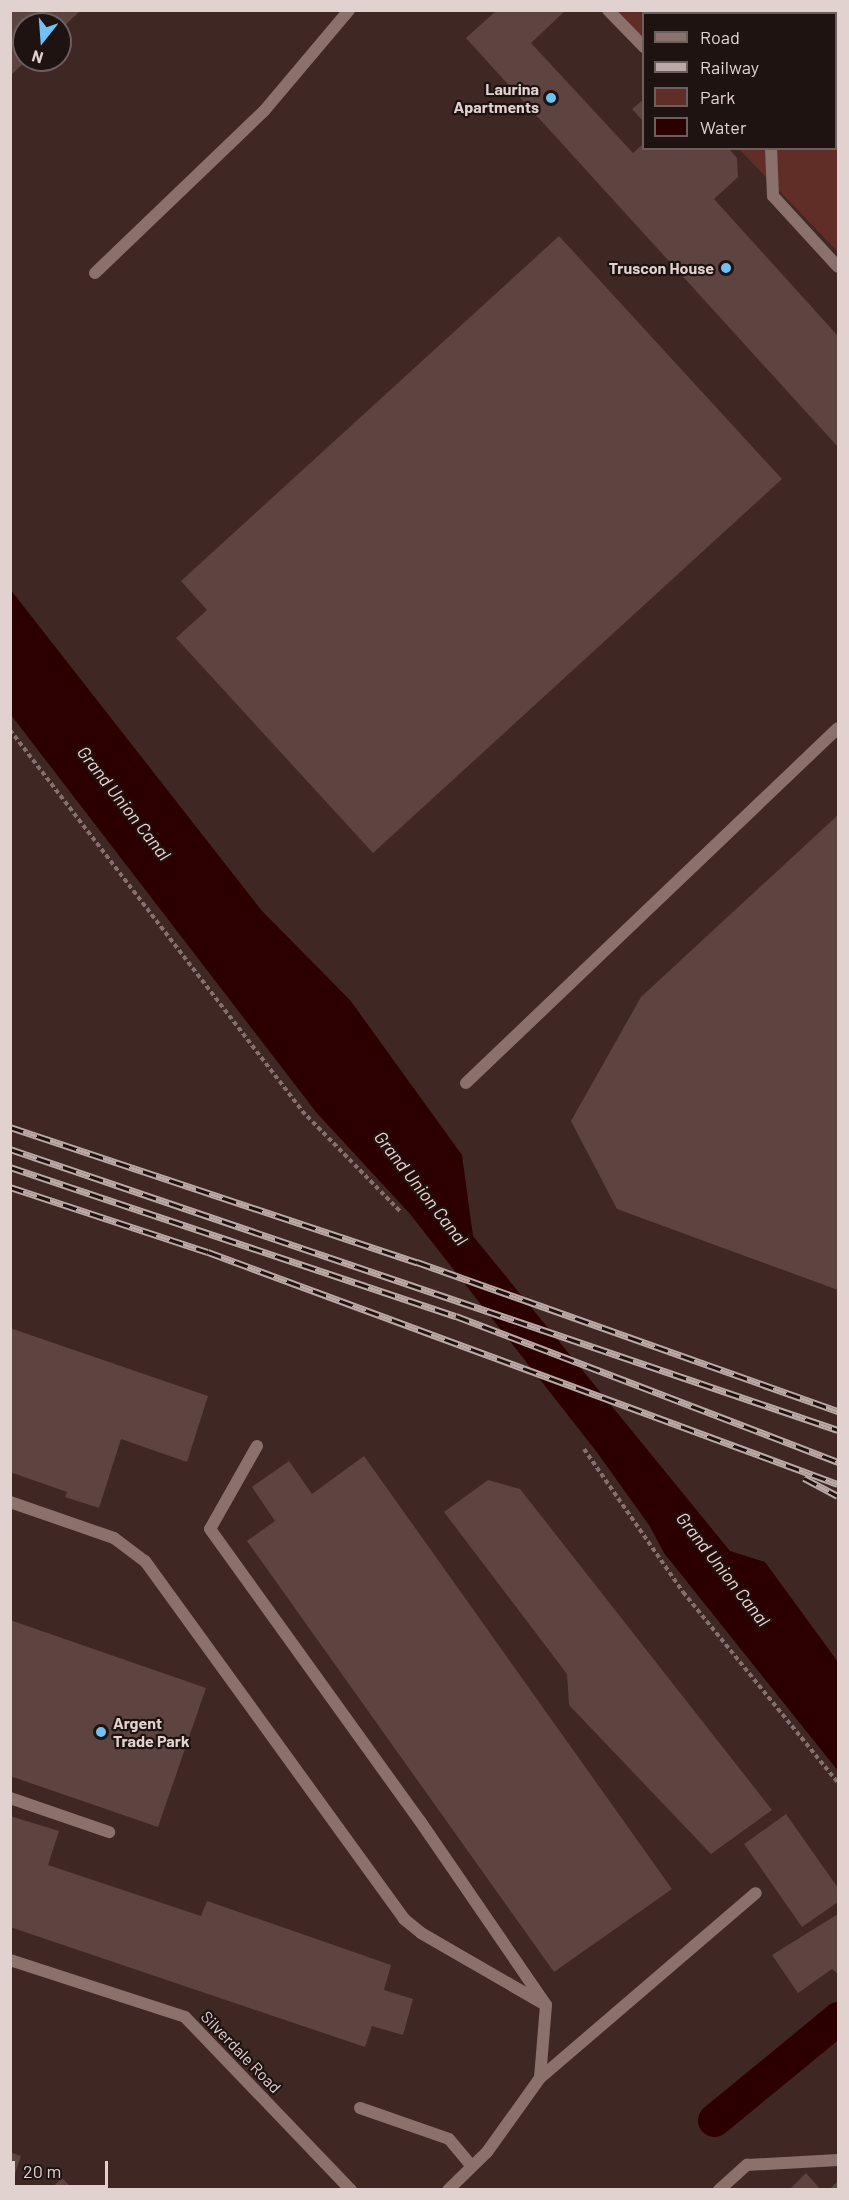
<!DOCTYPE html>
<style>
body{margin:0}
#map{position:relative;width:849px;height:2200px;overflow:hidden;background:#3f2723;font-family:Barlow,sans-serif}
div>[style]{position:absolute}
.green>*{inset:0;background:#602e27}
.water>*{inset:0;background:#2d0000}
.canal>*{height:33px;margin:-16.5px;padding:0 16.5px;transform-origin:16.5px;border-radius:16.5px;background:#2d0000}
.building>*{inset:0;background:#5e4440}
.path>*{height:4px;margin-top:-2px;transform-origin:0;background:repeating-linear-gradient(90deg,#84706c 0 4.5px,transparent 0 7.5px)}
.lane>*{height:12px;margin:-6px;padding:0 6px;transform-origin:6px;border-radius:6px;background:#8b716c}
.street>*{height:12px;margin:-6px;padding:0 6px;transform-origin:6px;border-radius:6px;background:#8b716c}
.rail>*{height:7px;margin-top:-3.5px;transform-origin:0;background:repeating-linear-gradient(90deg,#1e1311 0 14px,#bba9a6 0 28px);box-sizing:border-box;border-block:2px solid #bba9a6}
.dots>*{width:16px;height:16px;translate:-50% -50%;box-sizing:border-box;border:3px solid #1e1311;border-radius:50%}
span{translate:-50% -50%;white-space:nowrap;text-align:center;line-height:1.15;-webkit-text-stroke:4.5px #1e1311;paint-order:stroke}
.poi-label{font-size:16px;color:#e2d2cf;font-weight:700}
.right{translate:-100% -50%;text-align:right}
.left{translate:0 -50%;text-align:left}
.street-label{font-size:16px;color:#e2d2cf}
.water-label{font-size:18px;color:#f9d5ce;font-style:italic}
.frame{position:absolute;inset:0;border:12px solid #e2d2cf;pointer-events:none}
.legend{position:absolute;left:642px;top:12px;width:195px;height:138px;box-sizing:border-box;background:#1e1311;border:2px solid #6c5f5d;margin:0;padding:8px 10px;list-style:none;font-size:18px;color:#e2d2cf}
.legend li{display:flex;align-items:center;gap:12px;height:30px}
.legend b{width:30px;border:2px solid #6c5f5d}
.north{position:absolute;left:12px;top:12px;width:60px;height:60px;box-sizing:border-box;background:#1e1311;border:2px solid #6c5f5d;border-radius:50%;rotate:197deg;font-size:16px;font-weight:700;line-height:24px;text-align:center;color:#e2d2cf}
.north::after{content:'';display:block;margin:auto;width:21px;height:27px;background:#72c1f5;clip-path:polygon(50% 0,100% 100%,50% 72%,0 100%)}
.scale{position:absolute;left:12px;top:2161px;width:96px;height:27px;box-sizing:border-box;border:3px solid #e2d2cf;border-top:0;padding-left:8px;font-size:18px;line-height:21px;white-space:nowrap;color:#e2d2cf;-webkit-text-stroke:4px #1e1311;paint-order:stroke}
</style>
<div id="map">
<div class="green">
<div style="clip-path:polygon(608px 11px,838px 11px,838px 252px,739px 149px,836px 148px,836px 14px,644px 14px,643px 48px)"></div>
</div>
<div class="water">
<div style="clip-path:polygon(10px 589px,262px 911px,350px 1000px,462px 1155px,473px 1236px,730px 1551px,765px 1562px,838px 1662px,838px 1771px,664px 1553px,649px 1525px,596px 1451px,410px 1214px,316px 1112px,11px 715px)"></div>
</div>
<div class="canal">
<div style="left:714px;top:2120px;width:161px;rotate:-39.4deg"></div>
</div>
<div class="building">
<div style="clip-path:polygon(10px 10px,81px 10px,60px 30px,60px 24px,24px 24px,24px 60px,27px 60px,10px 76px)"></div>
<div style="clip-path:polygon(497px 10px,566px 10px,531px 43px,633px 153px,644px 143px,644px 148px,728px 148px,737px 158px,738px 177px,714px 199px,838px 336px,838px 447px,466px 38px)"></div>
<div style="clip-path:polygon(644px 99px,644px 122px,632px 109px)"></div>
<div style="clip-path:polygon(559px 236px,782px 479px,373px 853px,176px 638px,207px 610px,181px 581px)"></div>
<div style="clip-path:polygon(838px 815px,838px 1290px,617px 1209px,571px 1121px,641px 997px)"></div>
<div style="clip-path:polygon(10px 1328px,208px 1396px,187px 1462px,121px 1439px,99px 1508px,65px 1497px,67px 1492px,10px 1472px)"></div>
<div style="clip-path:polygon(364px 1456px,672px 1889px,554px 1972px,247px 1541px,275px 1521px,252px 1487px,289px 1461px,312px 1494px)"></div>
<div style="clip-path:polygon(488px 1480px,520px 1489px,772px 1810px,711px 1854px,569px 1705px,567px 1674px,444px 1512px)"></div>
<div style="clip-path:polygon(10px 1620px,206px 1688px,158px 1827px,10px 1776px)"></div>
<div style="clip-path:polygon(786px 1814px,838px 1888px,838px 1902px,802px 1927px,744px 1844px)"></div>
<div style="clip-path:polygon(10px 1816px,59px 1831px,48px 1865px,201px 1916px,207px 1901px,391px 1965px,384px 1990px,413px 1999px,403px 2035px,372px 2026px,365px 2047px,10px 1927px)"></div>
<div style="clip-path:polygon(838px 1914px,838px 1974px,832px 1969px,798px 1993px,772px 1955px)"></div>
<div style="clip-path:polygon(10px 2152px,21px 2156px,11px 2185px,10px 2185px)"></div>
<div style="clip-path:polygon(806px 2173px,821px 2190px,789px 2190px)"></div>
<div style="clip-path:polygon(62px 2178px,74px 2190px,50px 2190px)"></div>
<div style="clip-path:polygon(838px 2181px,838px 2190px,829px 2190px)"></div>
</div>
<div class="path">
<div style="left:10px;top:730px;width:480px;rotate:52.5deg"></div>
<div style="left:302px;top:1111px;width:140px;rotate:45.6deg"></div>
<div style="left:584px;top:1449px;width:174px;rotate:55.3deg"></div>
<div style="left:683px;top:1592px;width:246px;rotate:50.9deg"></div>
</div>
<div class="lane">
<div style="left:608px;top:10px;width:52px;rotate:45.8deg"></div>
<div style="left:829px;top:14px;width:5px;rotate:-53deg"></div>
<div style="left:771px;top:148px;width:48px;rotate:87.6deg"></div>
<div style="left:773px;top:196px;width:96px;rotate:47.5deg"></div>
<div style="left:95px;top:273px;width:234px;rotate:-43.8deg"></div>
<div style="left:264px;top:111px;width:132px;rotate:-49.9deg"></div>
<div style="left:466px;top:1083px;width:514px;rotate:-43.66deg"></div>
<div style="left:257px;top:1446px;width:95px;rotate:119.5deg"></div>
<div style="left:210px;top:1529px;width:360px;rotate:54.3deg"></div>
<div style="left:420px;top:1821px;width:223px;rotate:55.6deg"></div>
<div style="left:546px;top:2005px;width:73px;rotate:94.7deg"></div>
<div style="left:540px;top:2078px;width:91px;rotate:125.6deg"></div>
<div style="left:487px;top:2152px;width:54px;rotate:135.7deg"></div>
<div style="left:10px;top:1502px;width:110px;rotate:19.1deg"></div>
<div style="left:114px;top:1538px;width:39px;rotate:37deg"></div>
<div style="left:145px;top:1561px;width:442px;rotate:54.1deg"></div>
<div style="left:404px;top:1919px;width:22px;rotate:39deg"></div>
<div style="left:421px;top:1933px;width:140px;rotate:30deg"></div>
<div style="left:10px;top:1798px;width:105px;rotate:19deg"></div>
<div style="left:540px;top:2078px;width:284px;rotate:-40.6deg"></div>
<div style="left:360px;top:2108px;width:94px;rotate:19.2deg"></div>
<div style="left:449px;top:2139px;width:35px;rotate:50deg"></div>
<div style="left:719px;top:2190px;width:38px;rotate:-42deg"></div>
<div style="left:747px;top:2165px;width:91px;rotate:-3.1deg"></div>
</div>
<div class="street">
<div style="left:10px;top:1960px;width:184px;rotate:18deg"></div>
<div style="left:185px;top:2017px;width:240px;rotate:46.2deg"></div>
</div>
<div class="rail">
<div style="left:10px;top:1127px;width:429px;rotate:18.4deg"></div>
<div style="left:417px;top:1262px;width:447px;rotate:19.5deg"></div>
<div style="left:10px;top:1149px;width:874px;rotate:18.75deg"></div>
<div style="left:10px;top:1167px;width:470px;rotate:18.5deg"></div>
<div style="left:456px;top:1316px;width:409px;rotate:20.9deg"></div>
<div style="left:10px;top:1187px;width:208px;rotate:18.2deg"></div>
<div style="left:208px;top:1252px;width:671px;rotate:20.22deg"></div>
<div style="left:804px;top:1478px;width:38px;rotate:28deg"></div>
</div>
<div class="dots">
<div style="left:551px;top:98px;background:#72c1f5"></div>
<div style="left:726px;top:268px;background:#72c1f5"></div>
<div style="left:101px;top:1732px;background:#72c1f5"></div>
</div>
<div class="poi-label">
<span class="right" style="left:539px;top:98px">Laurina<br>Apartments</span>
<span class="right" style="left:714px;top:268px">Truscon House</span>
<span class="left" style="left:113px;top:1732px">Argent<br>Trade Park</span>
</div>
<div class="street-label">
<span style="left:241px;top:2052px;rotate:46deg">Silverdale Road</span>
</div>
<div class="water-label">
<span style="left:124px;top:803px;rotate:52deg">Grand Union Canal</span>
<span style="left:421px;top:1188px;rotate:52deg">Grand Union Canal</span>
<span style="left:723px;top:1569px;rotate:52deg">Grand Union Canal</span>
</div>
<div class="frame"></div>
<ul class="legend">
<li><b style="height:8px;background:#8b716c"></b>Road</li>
<li><b style="height:8px;background:#bba9a6"></b>Railway</li>
<li><b style="height:16px;background:#602e27"></b>Park</li>
<li><b style="height:16px;background:#2d0000"></b>Water</li>
</ul>
<div class="north">N</div>
<div class="scale">20 m</div>
</div>
